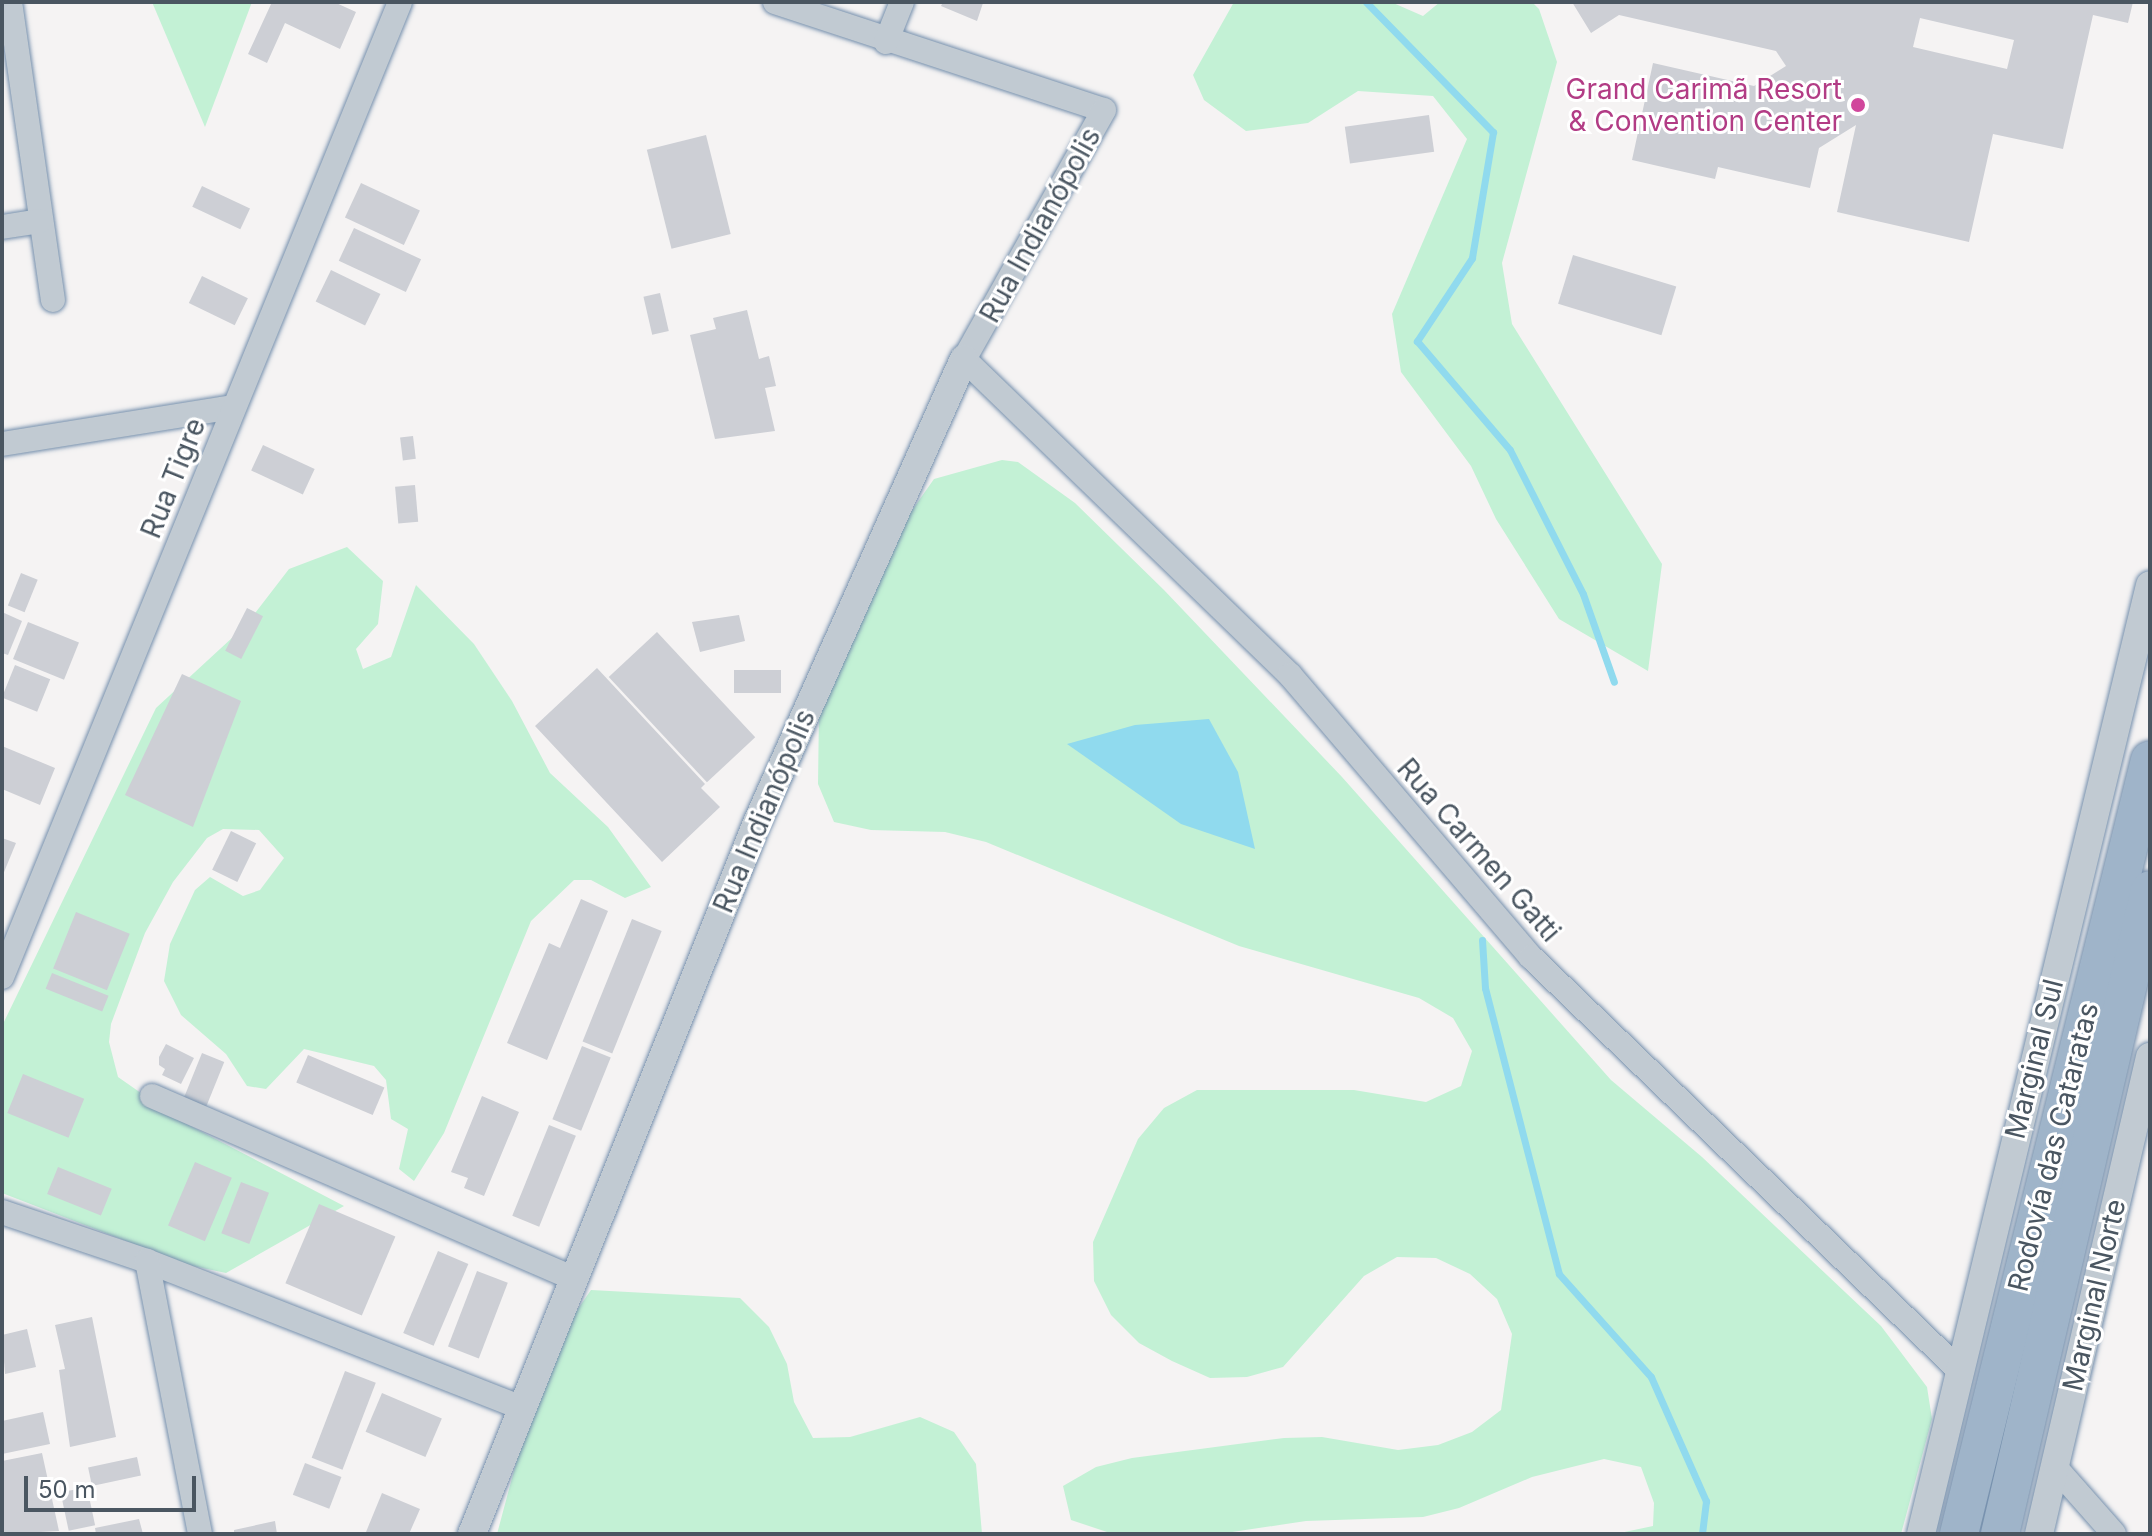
<!DOCTYPE html>
<meta charset="utf-8">
<style>
body{margin:0}
#map{position:relative;width:2152px;height:1536px;overflow:hidden;background:#f5f3f3;font-family:Inter,sans-serif}
div>[style]{position:absolute}
.green>*{inset:0;background:#c3f1d5}
.water>*{inset:0;background:#90daee}
.stream>*{height:7px;margin:-3.5px;padding:0 3.5px;transform-origin:3.5px;border-radius:3.5px;background:#90daee}
.building>*{inset:0;background:#cdcfd5;transform-origin:0 0}
.roads{filter:drop-shadow(0 0 2px #7690ad) drop-shadow(0 0 2px #7690ad)}
.minor>*{height:24px;margin:-12px;padding:0 12px;transform-origin:12px;border-radius:12px;background:#c1cad2}
.tertiary>*{height:28px;margin:-14px;padding:0 14px;transform-origin:14px;border-radius:14px;background:#c1cad2}
.trunk>*{height:38px;margin:-19px;padding:0 19px;transform-origin:19px;border-radius:19px;background:#9fb4c9}
.dots>*{width:22px;height:22px;translate:-50% -50%;box-sizing:border-box;border:4px solid #fff;border-radius:50%}
span{translate:-50% -50%;white-space:nowrap;text-align:center;line-height:1.15;-webkit-text-stroke:6px #fff;paint-order:stroke}
.hotel-label{font-size:28px;color:#b23c85}
.right{translate:-100% -50%;text-align:right}
.street-label{font-size:28px;color:#4a5661}
.frame{position:absolute;inset:0;border:4px solid #4a5661;pointer-events:none}
.scale{position:absolute;left:24px;top:1476px;width:172px;height:36px;box-sizing:border-box;border:4px solid #4a5661;border-top:0;padding-left:10px;font-size:24px;line-height:28px;white-space:nowrap;color:#4a5661;-webkit-text-stroke:6px #fff;paint-order:stroke}
</style>
<div id="map">
<div class="green">
<div style="clip-path:polygon(152px 2px,252px 2px,205px 127px)"></div>
<div style="clip-path:polygon(1234px 2px,1391px 2px,1423px 16px,1440px 2px,1532px 2px,1539px 9px,1557px 62px,1502px 263px,1512px 324px,1662px 564px,1648px 671px,1559px 619px,1496px 519px,1471px 466px,1401px 372px,1392px 314px,1467px 139px,1433px 96px,1358px 91px,1308px 123px,1246px 131px,1204px 100px,1193px 75px)"></div>
<div style="clip-path:polygon(1002px 460px,1018px 462px,1075px 503px,1164px 590px,1342px 777px,1611px 1080px,1702px 1157px,1881px 1326px,1927px 1387px,1932px 1419px,1901px 1534px,1615px 1534px,1653px 1526px,1654px 1503px,1641px 1467px,1604px 1459px,1532px 1477px,1459px 1508px,1423px 1517px,1306px 1521px,1219px 1534px,1113px 1534px,1071px 1520px,1063px 1486px,1096px 1467px,1132px 1458px,1284px 1438px,1322px 1437px,1398px 1450px,1438px 1445px,1472px 1432px,1501px 1410px,1512px 1334px,1497px 1299px,1470px 1274px,1436px 1258px,1397px 1257px,1364px 1276px,1283px 1367px,1247px 1377px,1210px 1378px,1172px 1361px,1139px 1343px,1111px 1315px,1094px 1281px,1093px 1242px,1138px 1139px,1164px 1108px,1197px 1090px,1354px 1090px,1426px 1102px,1461px 1086px,1472px 1051px,1453px 1018px,1419px 998px,1239px 946px,986px 842px,945px 832px,871px 830px,834px 822px,818px 784px,819px 711px,889px 543px,934px 479px)"></div>
<div style="clip-path:polygon(347px 547px,383px 581px,378px 624px,356px 649px,363px 669px,391px 657px,416px 585px,474px 644px,512px 701px,550px 773px,608px 827px,651px 887px,625px 898px,591px 880px,574px 880px,531px 921px,444px 1133px,414px 1181px,399px 1169px,408px 1129px,391px 1119px,386px 1080px,374px 1066px,304px 1049px,266px 1089px,247px 1086px,226px 1054px,181px 1015px,164px 981px,170px 944px,195px 890px,210px 877px,243px 896px,260px 890px,284px 858px,259px 830px,223px 829px,207px 838px,173px 882px,145px 933px,111px 1024px,109px 1042px,118px 1077px,181px 1121px,344px 1206px,226px 1273px,188px 1265px,2px 1193px,2px 1026px,156px 708px,246px 625px,289px 569px)"></div>
<div style="clip-path:polygon(591px 1290px,740px 1298px,769px 1327px,787px 1364px,794px 1402px,813px 1438px,850px 1437px,920px 1417px,954px 1432px,976px 1464px,982px 1534px,497px 1534px,526px 1426px,566px 1326px)"></div>
</div>
<div class="water">
<div style="clip-path:polygon(1209px 719px,1238px 772px,1255px 849px,1181px 824px,1067px 744px,1135px 725px)"></div>
</div>
<div class="stream">
<div style="left:1366px;top:2px;width:182px;rotate:45.7deg"></div>
<div style="left:1493px;top:132px;width:128px;rotate:99.5deg"></div>
<div style="left:1472px;top:258px;width:100px;rotate:123.5deg"></div>
<div style="left:1417px;top:341px;width:143px;rotate:49.5deg"></div>
<div style="left:1510px;top:450px;width:161px;rotate:63.1deg"></div>
<div style="left:1583px;top:594px;width:93px;rotate:70.6deg"></div>
<div style="left:1482px;top:940px;width:48px;rotate:86.4deg"></div>
<div style="left:1485px;top:988px;width:295px;rotate:75.5deg"></div>
<div style="left:1559px;top:1274px;width:138px;rotate:48.2deg"></div>
<div style="left:1651px;top:1377px;width:136px;rotate:66.1deg"></div>
<div style="left:1706px;top:1501px;width:33px;rotate:97deg"></div>
</div>
<div class="building">
<div style="clip-path:polygon(272px 2px,334px 2px,356px 12px,340px 49px,285px 23px,267px 63px,248px 54px)"></div>
<div style="clip-path:polygon(943px 2px,981px 2px,983px 3px,977px 21px,941px 6px)"></div>
<div style="clip-path:polygon(evenodd,1572px 2px,2133px 2px,2128px 23px,2093px 15px,2063px 149px,1993px 134px,1969px 242px,1837px 212px,1856px 125px,1819px 148px,1810px 188px,1718px 167px,1715px 179px,1632px 160px,1653px 63px,1754px 86px,1786px 66px,1776px 51px,1619px 15px,1591px 33px,1572px 2px,1920px 18px,2014px 40px,2007px 69px,1913px 47px,1920px 18px)"></div>
<div style="left:1429px;top:115px;width:37px;height:85px;rotate:82deg"></div>
<div style="left:706px;top:135px;width:102px;height:61px;rotate:76deg"></div>
<div style="left:361px;top:183px;width:65px;height:38px;rotate:25deg"></div>
<div style="left:202px;top:186px;width:53px;height:23px;rotate:25deg"></div>
<div style="left:354px;top:228px;width:74px;height:36px;rotate:25deg"></div>
<div style="left:1573px;top:255px;width:108px;height:51px;rotate:17deg"></div>
<div style="left:331px;top:270px;width:55px;height:35px;rotate:26deg"></div>
<div style="left:202px;top:276px;width:51px;height:30px;rotate:26deg"></div>
<div style="left:660px;top:293px;width:39px;height:17px;rotate:77deg"></div>
<div style="clip-path:polygon(747px 310px,759px 359px,769px 356px,776px 386px,765px 388px,775px 431px,715px 439px,690px 335px,716px 329px,713px 318px)"></div>
<div style="left:413px;top:436px;width:23px;height:13px;rotate:83deg"></div>
<div style="left:263px;top:445px;width:57px;height:28px;rotate:25deg"></div>
<div style="left:415px;top:485px;width:37px;height:20px;rotate:85deg"></div>
<div style="left:21px;top:573px;width:18px;height:35px;rotate:22deg"></div>
<div style="left:247px;top:608px;width:18px;height:48px;rotate:27deg"></div>
<div style="clip-path:polygon(2px 612px,22px 621px,8px 655px,2px 653px)"></div>
<div style="clip-path:polygon(739px 615px,745px 641px,700px 652px,692px 622px)"></div>
<div style="left:28px;top:622px;width:55px;height:40px;rotate:22deg"></div>
<div style="left:657px;top:632px;width:144px;height:66px;rotate:47deg"></div>
<div style="left:15px;top:665px;width:38px;height:35px;rotate:22deg"></div>
<div style="clip-path:polygon(597px 668px,705px 784px,701px 788px,720px 807px,662px 862px,535px 726px)"></div>
<div style="left:734px;top:670px;width:47px;height:23px"></div>
<div style="clip-path:polygon(182px 674px,241px 701px,193px 827px,125px 795px)"></div>
<div style="clip-path:polygon(2px 746px,55px 768px,40px 805px,2px 789px)"></div>
<div style="left:231px;top:831px;width:28px;height:43px;rotate:26deg"></div>
<div style="clip-path:polygon(2px 838px,16px 843px,2px 877px)"></div>
<div style="clip-path:polygon(581px 899px,608px 911px,547px 1060px,507px 1043px,549px 943px,560px 948px)"></div>
<div style="left:76px;top:912px;width:58px;height:61px;rotate:22deg"></div>
<div style="left:632px;top:919px;width:32px;height:132px;rotate:22deg"></div>
<div style="left:52px;top:973px;width:61px;height:17px;rotate:22deg"></div>
<div style="clip-path:polygon(166px 1044px,194px 1058px,181px 1084px,162px 1075px,165px 1069px,159px 1065px,159px 1057px)"></div>
<div style="left:582px;top:1046px;width:31px;height:79px;rotate:22deg"></div>
<div style="left:202px;top:1053px;width:24px;height:48px;rotate:22deg"></div>
<div style="left:308px;top:1055px;width:83px;height:30px;rotate:23deg"></div>
<div style="left:23px;top:1074px;width:66px;height:42px;rotate:22deg"></div>
<div style="clip-path:polygon(482px 1096px,519px 1112px,484px 1196px,464px 1188px,468px 1178px,451px 1172px)"></div>
<div style="left:549px;top:1125px;width:29px;height:98px;rotate:22deg"></div>
<div style="left:195px;top:1162px;width:40px;height:69px;rotate:23deg"></div>
<div style="left:58px;top:1167px;width:58px;height:29px;rotate:22deg"></div>
<div style="left:241px;top:1182px;width:30px;height:55px;rotate:21deg"></div>
<div style="left:319px;top:1204px;width:83px;height:86px;rotate:23deg"></div>
<div style="left:438px;top:1251px;width:33px;height:89px;rotate:23deg"></div>
<div style="left:477px;top:1271px;width:33px;height:81px;rotate:21deg"></div>
<div style="clip-path:polygon(92px 1317px,116px 1437px,70px 1447px,59px 1370px,65px 1369px,55px 1325px)"></div>
<div style="clip-path:polygon(27px 1329px,36px 1367px,5px 1374px,2px 1335px)"></div>
<div style="left:345px;top:1371px;width:33px;height:93px;rotate:21deg"></div>
<div style="left:382px;top:1393px;width:65px;height:42px;rotate:23deg"></div>
<div style="clip-path:polygon(43px 1412px,50px 1444px,2px 1454px,2px 1421px)"></div>
<div style="clip-path:polygon(42px 1453px,59px 1531px,2px 1534px,2px 1461px)"></div>
<div style="left:137px;top:1457px;width:19px;height:50px;rotate:78deg"></div>
<div style="left:305px;top:1463px;width:39px;height:34px;rotate:21deg"></div>
<div style="left:87px;top:1487px;width:39px;height:27px;rotate:78deg"></div>
<div style="clip-path:polygon(382px 1493px,420px 1509px,409px 1534px,366px 1532px)"></div>
<div style="clip-path:polygon(139px 1519px,143px 1534px,96px 1534px,95px 1528px)"></div>
<div style="clip-path:polygon(275px 1521px,277px 1534px,234px 1534px,234px 1530px)"></div>
</div>
<div class="roads">
<div class="minor">
<div style="left:10px;top:2px;width:301px;rotate:81.8deg"></div>
<div style="left:775px;top:2px;width:346px;rotate:18.2deg"></div>
<div style="left:1104px;top:110px;width:286px;rotate:119.3deg"></div>
<div style="left:964px;top:359px;width:454px;rotate:44.1deg"></div>
<div style="left:1290px;top:675px;width:371px;rotate:49.5deg"></div>
<div style="left:1531px;top:957px;width:595px;rotate:43.98deg"></div>
<div style="left:886px;top:42px;width:43px;rotate:-68.2deg"></div>
<div style="left:2px;top:227px;width:38px;rotate:-9deg"></div>
<div style="left:2px;top:444px;width:235px;rotate:-9.1deg"></div>
<div style="left:2px;top:977px;width:1053px;rotate:-67.79deg"></div>
<div style="left:152px;top:1096px;width:460px;rotate:23.4deg"></div>
<div style="left:2px;top:1212px;width:153px;rotate:18.7deg"></div>
<div style="left:147px;top:1261px;width:403px;rotate:21.4deg"></div>
<div style="left:147px;top:1261px;width:278px;rotate:79deg"></div>
<div style="left:2055px;top:1467px;width:89px;rotate:48.6deg"></div>
</div>
<div class="tertiary">
<div style="left:472px;top:1534px;width:766px;rotate:-68.16deg"></div>
<div style="left:757px;top:823px;width:508px;rotate:-65.96deg"></div>
<div style="left:1921px;top:1534px;width:976px;rotate:-76.43deg"></div>
<div style="left:2039px;top:1534px;width:490px;rotate:-76.9deg"></div>
</div>
<div class="trunk">
<div style="left:1959px;top:1534px;width:797px;rotate:-76.14deg"></div>
<div style="left:2000px;top:1534px;width:661px;rotate:-76.89deg"></div>
</div>
</div>
<div class="dots">
<div style="left:1858px;top:105px;background:#d1479c"></div>
</div>
<div class="hotel-label">
<span class="right" style="left:1842px;top:105px">Grand Carimã Resort<br>&amp; Convention Center</span>
</div>
<div class="street-label">
<span style="left:1040px;top:225px;rotate:-61deg">Rua Indianópolis</span>
<span style="left:173px;top:478px;rotate:-68deg">Rua Tigre</span>
<span style="left:764px;top:811px;rotate:-67deg">Rua Indianópolis</span>
<span style="left:1479px;top:850px;rotate:49deg">Rua Carmen Gatti</span>
<span style="left:2034px;top:1059px;rotate:-76deg">Marginal Sul</span>
<span style="left:2053px;top:1147px;rotate:-76deg">Rodovía das Cataratas</span>
<span style="left:2094px;top:1295px;rotate:-77deg">Marginal Norte</span>
</div>
<div class="frame"></div>
<div class="scale">50 m</div>
</div>
